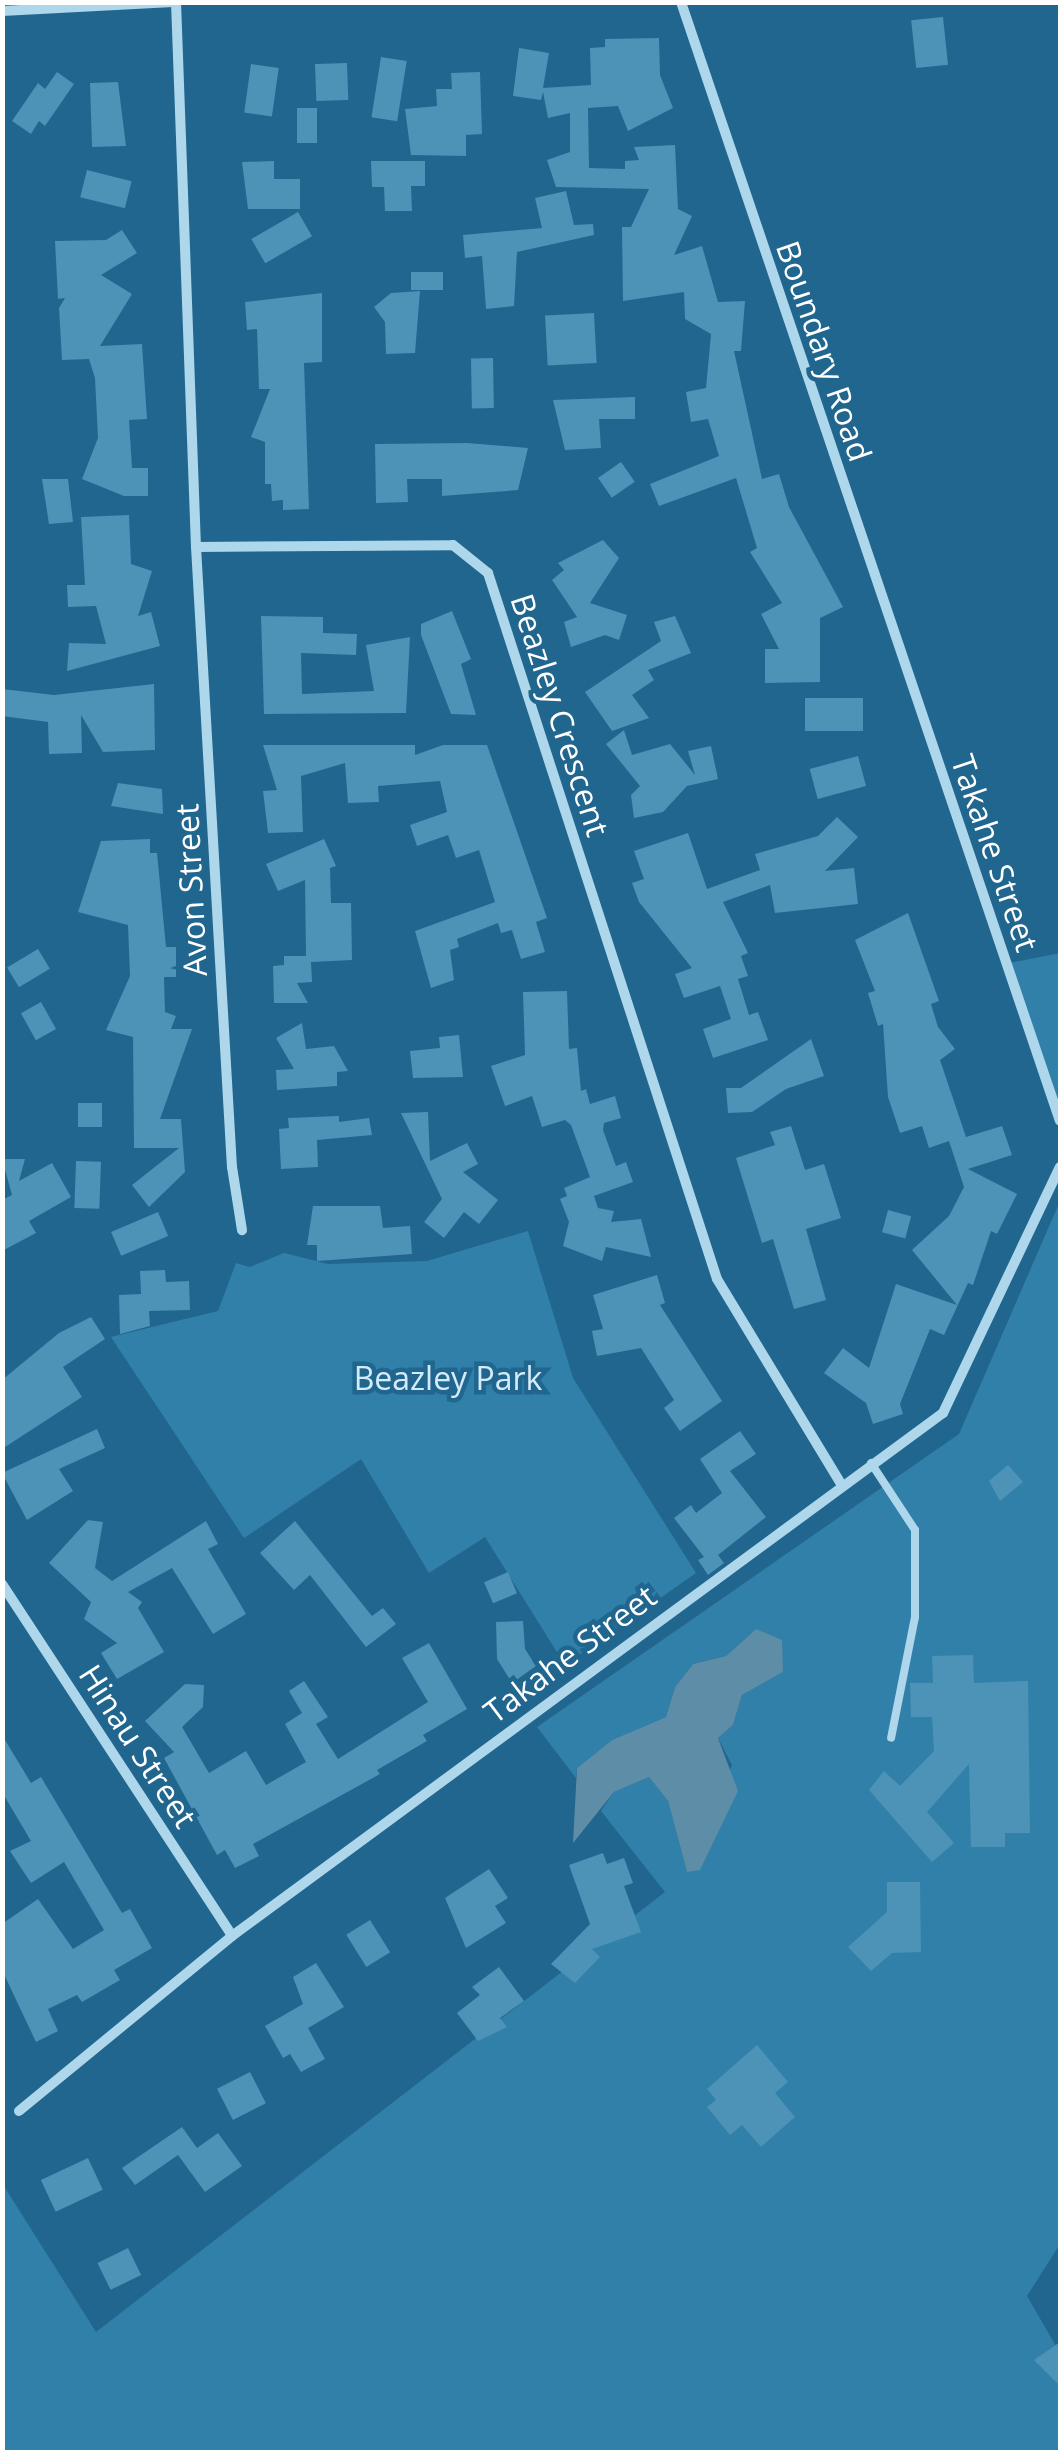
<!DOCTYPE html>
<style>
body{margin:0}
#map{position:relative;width:1063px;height:2455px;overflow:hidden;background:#20668e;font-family:"Open Sans",sans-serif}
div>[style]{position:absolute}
.green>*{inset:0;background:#3180a9}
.water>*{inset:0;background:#5e8da7}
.building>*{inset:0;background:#4d92b7;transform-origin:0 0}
.lane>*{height:8px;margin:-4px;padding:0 4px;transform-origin:4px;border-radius:4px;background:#afd7ec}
.street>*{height:10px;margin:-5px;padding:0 5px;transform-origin:5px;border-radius:5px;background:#afd7ec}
span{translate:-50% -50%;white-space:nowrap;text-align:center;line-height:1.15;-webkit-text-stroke:9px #20668e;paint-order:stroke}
.street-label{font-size:32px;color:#fff}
.park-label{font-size:32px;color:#d4ecf9}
.frame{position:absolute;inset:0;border:5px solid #fff;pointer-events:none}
</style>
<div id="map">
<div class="green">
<div style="clip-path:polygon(1060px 953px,1060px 1120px,1009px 963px)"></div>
<div style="clip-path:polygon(1060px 1201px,1060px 2244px,1027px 2296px,1060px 2353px,1060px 2452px,3px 2452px,2px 2183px,96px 2332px,665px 1892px,601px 1811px,614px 1792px,649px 1777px,668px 1801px,687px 1872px,732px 1765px,718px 1738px,733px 1725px,742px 1695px,783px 1672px,756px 1629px,726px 1656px,693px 1664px,675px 1687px,666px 1717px,612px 1740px,577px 1768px,576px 1778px,537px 1727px,959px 1434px)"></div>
<div style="clip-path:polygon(528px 1231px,573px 1378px,696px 1573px,565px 1665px,485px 1537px,429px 1573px,361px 1459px,244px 1538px,111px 1337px,218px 1311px,236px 1263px,250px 1267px,284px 1253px,328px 1264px,427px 1261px)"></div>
</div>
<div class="water">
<div style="clip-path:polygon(756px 1629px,782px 1640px,783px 1672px,742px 1695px,733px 1725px,718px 1738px,738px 1791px,700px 1870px,687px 1872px,668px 1801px,649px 1777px,614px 1792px,573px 1843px,577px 1768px,612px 1740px,666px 1717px,675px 1687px,693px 1664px,726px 1656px)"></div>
</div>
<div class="building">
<div style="left:943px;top:17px;width:48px;height:32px;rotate:84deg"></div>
<div style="clip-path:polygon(659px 38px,660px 75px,673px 108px,628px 131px,618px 106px,588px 108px,589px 168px,625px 169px,625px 161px,639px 160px,634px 147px,675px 145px,678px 209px,692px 216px,674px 255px,702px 246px,718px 302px,745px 301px,741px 351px,734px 351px,762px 479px,779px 474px,789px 507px,843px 607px,820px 618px,820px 682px,765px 683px,765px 649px,779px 649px,761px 614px,782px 603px,750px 552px,757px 548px,736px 478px,659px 506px,650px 484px,719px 456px,708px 419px,691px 422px,686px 392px,706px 388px,711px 334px,685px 319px,684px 292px,623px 301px,622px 227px,631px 227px,649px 189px,556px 187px,547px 160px,570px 152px,570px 113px,548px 118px,543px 92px,541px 100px,513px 96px,519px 48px,549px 53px,543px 88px,591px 85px,590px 48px,605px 47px,605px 39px)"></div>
<div style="left:381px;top:57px;width:26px;height:61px;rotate:9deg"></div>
<div style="left:347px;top:63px;width:37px;height:32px;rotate:88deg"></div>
<div style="left:251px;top:64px;width:28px;height:49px;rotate:8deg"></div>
<div style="clip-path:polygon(57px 72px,74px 84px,45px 126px,39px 121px,31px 134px,12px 121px,38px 83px,45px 89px)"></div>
<div style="clip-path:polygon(480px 72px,482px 134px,466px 135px,466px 156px,411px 155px,405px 109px,437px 106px,436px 89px,452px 89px,451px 73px)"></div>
<div style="clip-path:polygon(118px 82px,126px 146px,92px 147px,90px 83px)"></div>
<div style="left:317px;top:108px;width:35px;height:20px;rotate:90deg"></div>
<div style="clip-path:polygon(274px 161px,274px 179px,300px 179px,300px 209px,248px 209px,242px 162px)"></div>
<div style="clip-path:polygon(371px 161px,425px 161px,425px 186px,411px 186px,412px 211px,385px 211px,384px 187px,372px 187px)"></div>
<div style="left:87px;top:170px;width:46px;height:28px;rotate:14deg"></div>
<div style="clip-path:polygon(566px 191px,574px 225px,593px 224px,594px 235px,517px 252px,514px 306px,486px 309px,482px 256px,465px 258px,463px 235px,542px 228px,535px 198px)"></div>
<div style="left:298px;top:212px;width:28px;height:54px;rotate:60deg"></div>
<div style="clip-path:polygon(122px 230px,137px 253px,101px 275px,132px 294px,100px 346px,142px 344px,147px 419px,129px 420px,132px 468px,148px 468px,148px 496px,124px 496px,82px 479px,98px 438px,95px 378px,89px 359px,62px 360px,59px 308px,65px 298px,58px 299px,55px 241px,106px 240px)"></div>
<div style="left:411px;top:272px;width:32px;height:18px"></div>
<div style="clip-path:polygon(420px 291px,415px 353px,386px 354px,385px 322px,374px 307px,391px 293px)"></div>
<div style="clip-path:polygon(322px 293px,322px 362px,304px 363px,309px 509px,283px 510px,283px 500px,272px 501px,271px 484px,265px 484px,265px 442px,251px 437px,270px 389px,259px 389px,257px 329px,247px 330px,245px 302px)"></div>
<div style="left:594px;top:313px;width:50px;height:49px;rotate:87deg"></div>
<div style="left:493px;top:358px;width:50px;height:22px;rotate:89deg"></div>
<div style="clip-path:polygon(635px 397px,635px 419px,599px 419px,601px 448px,565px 450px,553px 400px)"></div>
<div style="clip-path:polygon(467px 443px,528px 448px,518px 490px,442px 496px,442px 479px,407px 479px,408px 502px,376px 503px,375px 444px)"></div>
<div style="left:621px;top:462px;width:24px;height:28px;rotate:55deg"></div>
<div style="clip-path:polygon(42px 479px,68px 479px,73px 522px,49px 524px)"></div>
<div style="clip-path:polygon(129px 515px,131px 564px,152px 571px,138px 616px,151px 612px,160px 646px,67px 671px,69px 643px,106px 644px,96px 606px,68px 607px,67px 585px,85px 585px,81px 517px)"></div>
<div style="clip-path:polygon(603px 540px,619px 558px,590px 603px,627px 615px,619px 640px,605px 635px,571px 647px,564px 622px,577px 617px,552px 580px,564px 570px,558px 563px)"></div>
<div style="clip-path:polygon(452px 611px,471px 659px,461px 664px,476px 715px,451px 714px,421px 635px,421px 624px)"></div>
<div style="clip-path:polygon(261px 616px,323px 617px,323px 633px,357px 634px,356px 655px,301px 653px,302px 694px,374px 691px,366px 645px,410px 637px,406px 713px,264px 714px)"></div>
<div style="clip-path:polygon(675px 616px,691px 653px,648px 670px,654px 680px,632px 695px,649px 718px,612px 731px,585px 692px,661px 641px,654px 622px)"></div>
<div style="clip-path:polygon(154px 684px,155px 750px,103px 752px,81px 715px,82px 753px,49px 754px,48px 722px,2px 716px,2px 689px,54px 695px)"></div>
<div style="left:863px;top:698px;width:33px;height:58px;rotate:90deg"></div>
<div style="clip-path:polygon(624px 730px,632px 755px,670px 744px,695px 775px,688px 751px,711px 746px,718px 779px,687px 786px,663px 812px,634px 818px,631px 795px,640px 786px,606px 744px)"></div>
<div style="clip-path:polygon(263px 745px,415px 745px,415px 755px,443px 745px,487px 745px,547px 918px,536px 922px,545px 952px,521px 959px,512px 930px,501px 933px,498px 923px,457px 939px,459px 947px,450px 950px,454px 980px,431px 988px,415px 931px,495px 902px,479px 850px,456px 858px,448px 835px,417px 846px,410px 825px,447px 812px,440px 781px,378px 786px,379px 802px,348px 803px,345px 763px,301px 776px,303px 832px,268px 833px,263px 791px,277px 790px)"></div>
<div style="left:858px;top:756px;width:31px;height:50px;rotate:75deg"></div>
<div style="clip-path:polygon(118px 783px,162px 789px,163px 814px,111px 806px)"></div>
<div style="clip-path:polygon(837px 817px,858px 837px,825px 871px,854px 868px,858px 904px,775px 913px,770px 885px,723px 902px,748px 953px,741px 956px,748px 976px,738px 979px,749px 1015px,758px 1012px,768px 1040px,713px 1058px,703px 1029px,731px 1019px,720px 986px,684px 998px,675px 974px,692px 968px,639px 902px,632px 883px,644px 879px,634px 851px,688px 833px,707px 889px,760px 870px,755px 854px,818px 836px)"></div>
<div style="clip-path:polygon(150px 839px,150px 853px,157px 853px,166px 947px,176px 947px,176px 977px,164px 977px,165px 1012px,176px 1016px,171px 1029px,192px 1029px,160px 1119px,181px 1119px,185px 1172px,149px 1207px,132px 1185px,179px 1148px,134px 1148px,133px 1037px,106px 1030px,130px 976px,128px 925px,78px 912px,101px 841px)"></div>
<div style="clip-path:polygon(324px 839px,336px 866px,330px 868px,331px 903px,351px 903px,352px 960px,311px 962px,312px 982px,297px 983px,308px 1003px,274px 1003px,273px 966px,284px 965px,284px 956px,306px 956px,305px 880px,278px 891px,266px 864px)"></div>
<div style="clip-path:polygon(908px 913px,939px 1001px,931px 1004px,938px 1027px,955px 1049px,940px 1060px,966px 1137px,1002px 1126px,1012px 1155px,968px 1169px,1017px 1194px,997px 1234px,991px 1231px,973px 1285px,968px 1283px,944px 1335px,930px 1329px,900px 1404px,903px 1414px,873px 1424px,866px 1403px,824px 1373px,843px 1348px,869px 1368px,896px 1284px,957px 1305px,912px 1250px,949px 1216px,964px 1187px,949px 1141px,929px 1148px,922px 1126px,900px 1133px,888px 1097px,883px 1024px,878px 1026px,868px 993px,875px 991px,855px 940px)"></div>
<div style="left:38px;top:949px;width:23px;height:36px;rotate:59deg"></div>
<div style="clip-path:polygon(567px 991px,569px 1049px,577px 1048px,581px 1091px,586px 1089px,590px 1104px,615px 1096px,621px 1118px,604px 1123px,603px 1130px,616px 1166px,626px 1162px,633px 1182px,594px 1196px,598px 1208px,614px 1211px,611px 1222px,641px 1219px,651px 1257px,606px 1247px,602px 1261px,563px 1246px,569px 1222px,560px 1199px,567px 1196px,564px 1188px,590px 1177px,571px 1125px,565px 1120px,542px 1127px,532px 1096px,505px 1106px,491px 1066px,525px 1055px,523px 992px)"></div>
<div style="left:41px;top:1002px;width:31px;height:23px;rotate:61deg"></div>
<div style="clip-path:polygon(302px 1023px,306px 1049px,334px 1046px,348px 1071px,337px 1072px,337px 1086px,277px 1090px,276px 1070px,294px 1069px,276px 1038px)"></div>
<div style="clip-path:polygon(459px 1035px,463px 1077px,413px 1078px,410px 1051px,440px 1048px,439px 1037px)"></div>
<div style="clip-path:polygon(811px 1039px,824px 1076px,786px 1089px,752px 1112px,728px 1113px,726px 1088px,741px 1088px)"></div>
<div style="left:102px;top:1103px;width:24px;height:24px;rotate:90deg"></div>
<div style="clip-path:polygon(428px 1112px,430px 1161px,467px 1143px,478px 1164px,463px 1172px,498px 1200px,479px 1224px,464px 1212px,444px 1238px,424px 1222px,442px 1199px,401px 1113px)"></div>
<div style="clip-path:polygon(339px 1116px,339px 1122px,369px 1118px,372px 1135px,317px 1140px,318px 1167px,281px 1169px,279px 1129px,289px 1128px,288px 1118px)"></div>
<div style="clip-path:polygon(791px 1126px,805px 1170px,824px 1164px,841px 1218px,806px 1229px,826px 1300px,794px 1309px,773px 1239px,762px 1243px,736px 1158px,775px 1145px,770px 1132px)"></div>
<div style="clip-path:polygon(2px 1159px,25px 1159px,19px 1181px,52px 1163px,71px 1197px,29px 1221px,36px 1233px,2px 1251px,2px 1200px,12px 1195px)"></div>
<div style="left:76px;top:1161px;width:25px;height:47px;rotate:2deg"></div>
<div style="clip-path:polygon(313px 1206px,380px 1206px,383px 1228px,410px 1226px,412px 1254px,317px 1261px,317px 1245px,307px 1245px)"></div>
<div style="left:888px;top:1210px;width:24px;height:23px;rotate:15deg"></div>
<div style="left:158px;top:1212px;width:26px;height:51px;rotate:67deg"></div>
<div style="clip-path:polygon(165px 1270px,166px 1282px,189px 1281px,190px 1310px,149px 1311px,150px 1326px,120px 1334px,119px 1295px,141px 1294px,140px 1271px)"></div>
<div style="clip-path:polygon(657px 1275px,665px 1303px,660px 1305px,722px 1401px,680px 1431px,664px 1408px,674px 1400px,641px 1348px,597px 1356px,592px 1331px,603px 1329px,593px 1295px)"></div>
<div style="clip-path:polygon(91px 1317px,105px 1339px,63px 1367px,82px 1397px,2px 1449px,2px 1380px,59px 1333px)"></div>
<div style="clip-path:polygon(97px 1429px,105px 1448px,59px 1469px,73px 1491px,27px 1520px,2px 1473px)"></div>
<div style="clip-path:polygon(740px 1431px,756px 1454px,730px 1471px,766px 1517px,718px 1555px,724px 1563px,708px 1575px,698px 1560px,704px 1557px,674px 1518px,691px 1505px,696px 1513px,722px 1493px,700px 1459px)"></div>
<div style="clip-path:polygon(1008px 1465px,1023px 1482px,1000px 1501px,989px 1481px)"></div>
<div style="clip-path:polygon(88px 1520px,103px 1522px,95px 1568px,112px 1581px,206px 1521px,218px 1544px,208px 1549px,246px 1614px,213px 1634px,172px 1568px,128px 1592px,142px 1602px,138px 1608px,164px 1652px,117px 1679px,101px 1653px,117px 1643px,84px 1619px,91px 1602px,49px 1563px)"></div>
<div style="clip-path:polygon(295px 1521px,372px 1616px,383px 1608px,396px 1624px,366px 1647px,310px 1575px,294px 1590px,260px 1553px)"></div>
<div style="left:508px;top:1572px;width:23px;height:26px;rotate:67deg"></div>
<div style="clip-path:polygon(523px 1621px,525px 1649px,536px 1666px,512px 1683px,497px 1659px,496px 1622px)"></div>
<div style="clip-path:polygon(429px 1643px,467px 1709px,423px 1735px,427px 1741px,377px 1770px,380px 1774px,253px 1844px,259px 1856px,235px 1868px,225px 1850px,217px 1855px,164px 1758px,174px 1752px,145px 1721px,185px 1684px,204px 1685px,203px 1707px,182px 1727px,209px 1773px,246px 1751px,266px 1785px,306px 1762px,285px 1724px,302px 1713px,289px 1691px,304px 1681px,328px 1717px,316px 1724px,338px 1759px,428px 1702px,402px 1658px)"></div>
<div style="clip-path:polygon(973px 1655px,974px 1683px,1028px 1681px,1030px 1833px,1005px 1833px,1005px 1847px,971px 1847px,969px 1764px,927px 1812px,954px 1843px,932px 1862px,869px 1790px,884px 1771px,900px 1786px,934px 1751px,932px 1717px,911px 1717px,910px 1683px,933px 1683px,932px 1656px)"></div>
<div style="clip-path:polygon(2px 1735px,31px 1783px,41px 1777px,122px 1913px,130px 1909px,152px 1948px,114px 1970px,120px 1980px,82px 2002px,77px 1995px,48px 2009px,58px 2031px,36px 2042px,2px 1970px,2px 1924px,38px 1899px,73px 1949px,104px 1930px,64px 1862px,31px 1883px,10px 1851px,31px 1841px,2px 1792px)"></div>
<div style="clip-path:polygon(603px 1853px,607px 1864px,624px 1858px,633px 1883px,624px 1886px,641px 1932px,592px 1949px,600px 1957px,575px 1983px,551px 1964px,590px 1924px,569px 1865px)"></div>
<div style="clip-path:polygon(489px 1869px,508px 1898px,495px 1906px,506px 1923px,466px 1948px,445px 1898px)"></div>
<div style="clip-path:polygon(887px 1882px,920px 1882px,921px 1952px,892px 1953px,871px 1971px,848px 1947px,887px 1912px)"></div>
<div style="left:370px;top:1920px;width:38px;height:28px;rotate:58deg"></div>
<div style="clip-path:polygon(316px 1963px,344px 2007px,308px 2028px,325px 2059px,301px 2072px,290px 2054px,283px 2058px,265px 2026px,303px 2004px,293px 1977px)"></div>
<div style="clip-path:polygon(499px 1967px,524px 2001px,500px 2018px,507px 2027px,478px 2041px,457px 2013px,480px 1995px,472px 1987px)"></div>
<div style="clip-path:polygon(757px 2045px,788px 2082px,775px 2093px,795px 2117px,761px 2147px,742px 2125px,730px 2135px,707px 2107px,716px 2100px,707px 2089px)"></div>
<div style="left:250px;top:2072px;width:35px;height:37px;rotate:63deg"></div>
<div style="clip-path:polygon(182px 2127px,197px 2148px,218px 2133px,242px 2166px,205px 2192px,178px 2155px,135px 2185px,122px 2168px)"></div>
<div style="left:88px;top:2158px;width:35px;height:52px;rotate:65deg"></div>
<div style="left:128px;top:2248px;width:30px;height:34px;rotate:64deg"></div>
<div style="clip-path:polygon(1060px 2342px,1060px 2386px,1034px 2360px)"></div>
</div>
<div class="lane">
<div style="left:871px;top:1463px;width:80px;rotate:56.7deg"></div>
<div style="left:915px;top:1530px;width:87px;rotate:90deg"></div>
<div style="left:915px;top:1617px;width:123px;rotate:101.2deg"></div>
</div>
<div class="street">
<div style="left:176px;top:2px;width:545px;rotate:87.9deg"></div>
<div style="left:196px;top:547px;width:621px;rotate:86.68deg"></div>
<div style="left:232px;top:1167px;width:64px;rotate:81deg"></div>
<div style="left:681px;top:2px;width:1181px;rotate:71.29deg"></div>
<div style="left:2px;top:11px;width:171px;rotate:-3deg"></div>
<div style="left:196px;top:547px;width:257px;rotate:-0.4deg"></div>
<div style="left:453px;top:545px;width:45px;rotate:38.7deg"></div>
<div style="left:488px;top:573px;width:742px;rotate:72.03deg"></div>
<div style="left:717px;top:1279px;width:240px;rotate:58.8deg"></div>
<div style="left:2px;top:1584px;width:420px;rotate:56.8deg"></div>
<div style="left:19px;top:2111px;width:276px;rotate:-39.4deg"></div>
<div style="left:232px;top:1936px;width:883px;rotate:-36.34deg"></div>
<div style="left:943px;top:1413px;width:272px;rotate:-64.6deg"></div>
</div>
<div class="street-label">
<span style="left:824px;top:351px;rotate:71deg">Boundary Road</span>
<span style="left:560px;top:715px;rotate:72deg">Beazley Crescent</span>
<span style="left:995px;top:853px;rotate:71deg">Takahe Street</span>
<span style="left:191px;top:890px;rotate:-93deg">Avon Street</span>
<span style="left:570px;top:1654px;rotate:-37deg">Takahe Street</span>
<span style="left:138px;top:1746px;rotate:57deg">Hinau Street</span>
</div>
<div class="park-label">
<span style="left:448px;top:1378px">Beazley Park</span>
</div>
<div class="frame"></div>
</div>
